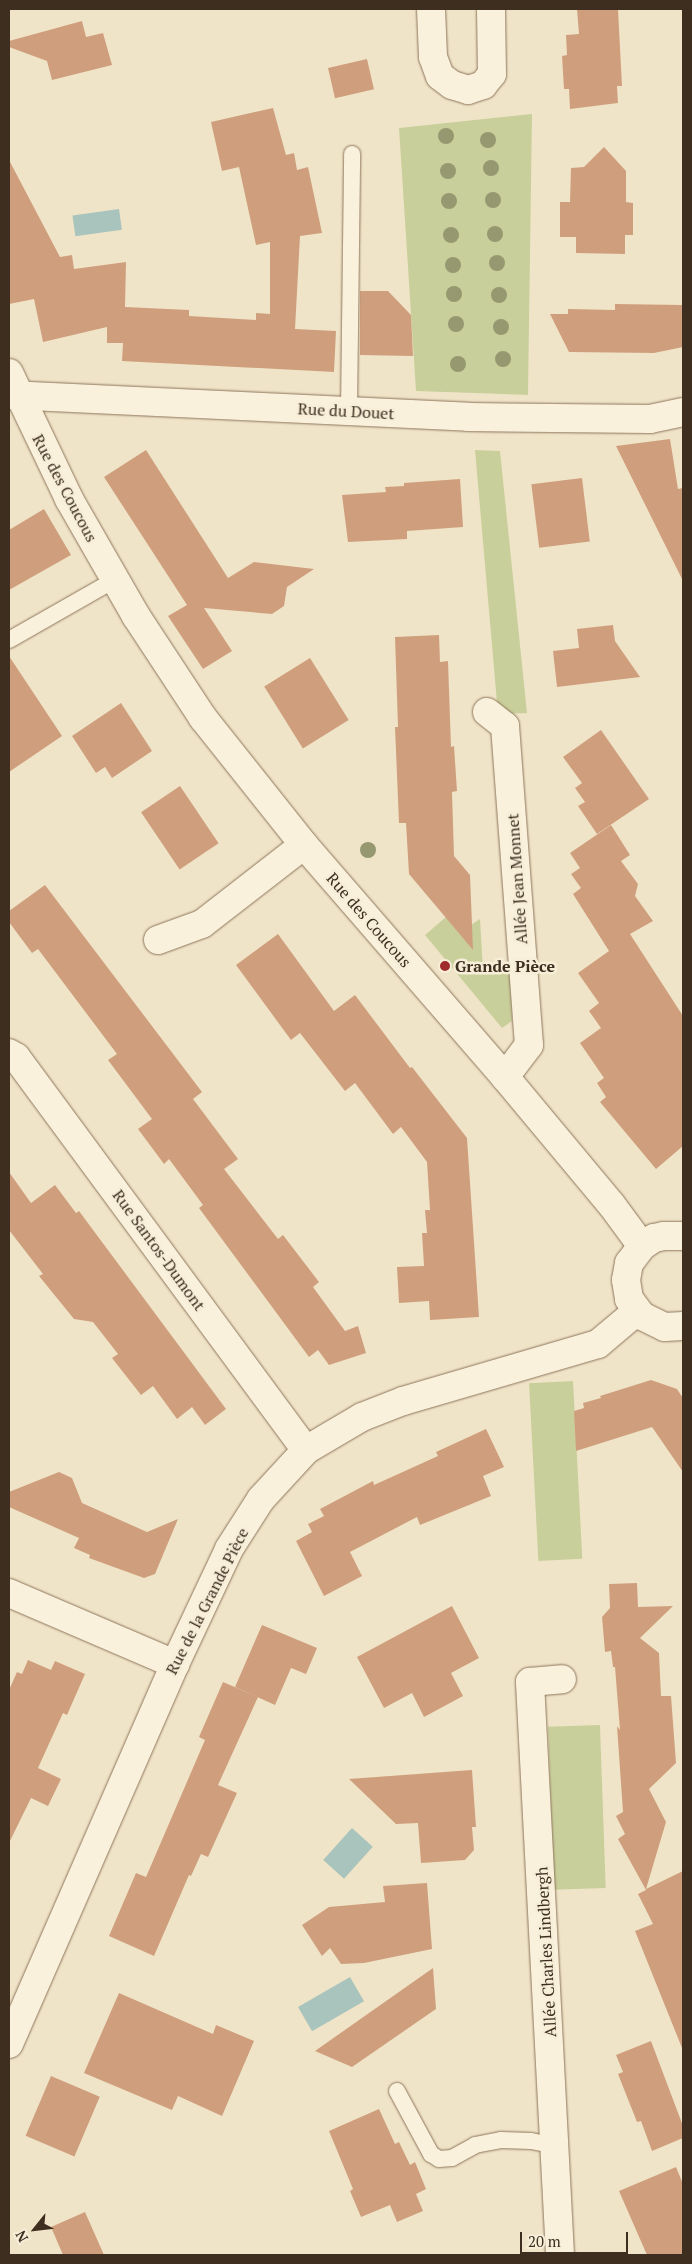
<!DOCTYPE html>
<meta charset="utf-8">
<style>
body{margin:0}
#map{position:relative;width:692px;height:2264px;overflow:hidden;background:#f0e4c8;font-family:"PT Serif",serif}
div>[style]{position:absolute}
.green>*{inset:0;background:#c9cf9b;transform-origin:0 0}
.water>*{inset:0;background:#a9c4bc;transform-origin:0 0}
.building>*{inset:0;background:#cf9f7d;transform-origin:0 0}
.roads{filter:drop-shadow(0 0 1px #8d765c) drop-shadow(0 0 1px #8d765c)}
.service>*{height:16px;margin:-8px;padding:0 8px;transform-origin:8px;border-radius:8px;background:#faf1dc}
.minor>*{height:28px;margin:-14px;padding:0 14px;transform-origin:14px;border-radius:14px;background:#faf1dc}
.tertiary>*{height:28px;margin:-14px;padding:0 14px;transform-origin:14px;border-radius:14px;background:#faf1dc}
.trees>*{width:16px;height:16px;margin:-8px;border-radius:50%;background:#96986f}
.dots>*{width:14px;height:14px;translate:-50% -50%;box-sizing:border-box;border:2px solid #f7eed8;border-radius:50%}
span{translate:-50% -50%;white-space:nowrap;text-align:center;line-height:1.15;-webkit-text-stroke:5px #f7eed8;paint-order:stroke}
.street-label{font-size:16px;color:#3d2e20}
.poi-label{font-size:16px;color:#3d2e20;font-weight:700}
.left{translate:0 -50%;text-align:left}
.frame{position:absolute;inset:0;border:10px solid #3d2e20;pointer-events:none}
.north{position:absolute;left:10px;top:2204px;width:50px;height:50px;-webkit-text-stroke:4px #f7eed8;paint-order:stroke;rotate:241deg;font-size:14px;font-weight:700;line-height:20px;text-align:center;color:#3d2e20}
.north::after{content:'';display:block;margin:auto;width:18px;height:22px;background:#3d2e20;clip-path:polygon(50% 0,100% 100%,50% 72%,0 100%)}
.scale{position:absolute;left:520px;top:2232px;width:108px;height:22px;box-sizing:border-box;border:2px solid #3d2e20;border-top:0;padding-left:6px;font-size:15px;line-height:18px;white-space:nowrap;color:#3d2e20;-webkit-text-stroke:4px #f7eed8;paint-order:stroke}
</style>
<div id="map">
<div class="green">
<div style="clip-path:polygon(532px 114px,528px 395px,416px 391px,399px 128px)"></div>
<div style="clip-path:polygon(475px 450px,500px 451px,527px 713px,498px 714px)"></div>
<div style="clip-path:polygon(446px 917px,459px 933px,480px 919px,483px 970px,510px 969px,512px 1021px,502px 1028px,425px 935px)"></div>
<div style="left:573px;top:1381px;width:178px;height:44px;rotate:87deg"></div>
<div style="left:600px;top:1725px;width:163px;height:52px;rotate:88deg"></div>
</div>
<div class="water">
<div style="left:119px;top:209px;width:21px;height:47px;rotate:82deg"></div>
<div style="left:352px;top:1828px;width:28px;height:43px;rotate:42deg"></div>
<div style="left:350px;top:1977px;width:28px;height:60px;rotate:60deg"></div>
</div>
<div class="building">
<div style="clip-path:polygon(577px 9px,618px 9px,622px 86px,617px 86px,618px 103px,570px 109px,569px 89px,564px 89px,562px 56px,567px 55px,566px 35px,579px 34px)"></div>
<div style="clip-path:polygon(82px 21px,86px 37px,103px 33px,112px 65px,52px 80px,47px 61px,9px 47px,9px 41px)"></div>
<div style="left:367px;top:59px;width:31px;height:40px;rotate:77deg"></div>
<div style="clip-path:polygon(273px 108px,286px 155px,294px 153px,297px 170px,308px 167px,322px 233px,300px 236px,295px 329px,336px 331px,334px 372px,122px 361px,123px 343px,107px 343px,107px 327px,43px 342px,34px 299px,9px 304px,9px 160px,60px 257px,72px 255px,74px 269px,126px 262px,125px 307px,189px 310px,189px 316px,256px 320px,256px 313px,270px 314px,270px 242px,256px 245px,239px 167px,222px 171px,211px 122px)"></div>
<div style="clip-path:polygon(604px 147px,626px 171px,626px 202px,633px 203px,633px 235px,625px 235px,625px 254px,576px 253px,576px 237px,560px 237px,560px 202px,570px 202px,571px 168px,584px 167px)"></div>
<div style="clip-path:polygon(360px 291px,388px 291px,411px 315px,413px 356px,360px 355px)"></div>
<div style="clip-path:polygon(615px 304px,683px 305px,683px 347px,654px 353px,569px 352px,550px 314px,568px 314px,568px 309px,615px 310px)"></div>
<div style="clip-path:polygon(670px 439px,678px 489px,683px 488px,683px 581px,616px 446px)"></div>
<div style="clip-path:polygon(146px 450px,228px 578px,254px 562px,314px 569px,287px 587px,284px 606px,272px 614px,204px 608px,232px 651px,203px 669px,168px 616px,187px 605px,104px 477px)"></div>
<div style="left:582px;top:478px;width:64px;height:51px;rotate:83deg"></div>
<div style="clip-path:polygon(460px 479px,463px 527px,407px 531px,407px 539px,348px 542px,342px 495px,386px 492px,385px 487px,404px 486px,404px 483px)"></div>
<div style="clip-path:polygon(44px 509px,71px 555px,9px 590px,9px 530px)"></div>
<div style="clip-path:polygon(613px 625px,615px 641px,640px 677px,557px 687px,553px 651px,579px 648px,577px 629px)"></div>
<div style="clip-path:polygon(439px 635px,440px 662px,448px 661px,451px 747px,454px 746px,457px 791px,452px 792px,454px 856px,470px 875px,473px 950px,409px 874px,406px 823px,399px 823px,395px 727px,398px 727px,395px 637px)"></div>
<div style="clip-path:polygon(9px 656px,62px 736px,9px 772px)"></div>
<div style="left:310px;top:658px;width:73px;height:54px;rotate:58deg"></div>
<div style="clip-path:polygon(121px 703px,152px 751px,112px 778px,105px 767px,96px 773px,72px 736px)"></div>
<div style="clip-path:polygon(601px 730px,649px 799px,597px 834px,578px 806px,585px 802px,575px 788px,582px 783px,563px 757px)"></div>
<div style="left:180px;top:786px;width:69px;height:47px;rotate:56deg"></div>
<div style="clip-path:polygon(611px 825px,630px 855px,621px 861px,638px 884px,635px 896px,653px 921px,630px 934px,683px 1016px,683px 1146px,656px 1169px,600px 1102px,606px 1097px,597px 1083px,604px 1078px,580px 1043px,601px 1028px,589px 1011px,599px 1003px,578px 973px,609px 951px,573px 894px,581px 888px,571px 874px,580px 868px,570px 853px)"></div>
<div style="clip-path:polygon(45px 885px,202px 1092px,193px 1099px,238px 1159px,224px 1169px,278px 1239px,283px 1235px,319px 1282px,313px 1287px,345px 1331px,358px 1326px,366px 1353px,329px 1365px,318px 1350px,309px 1357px,199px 1208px,203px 1205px,169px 1159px,164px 1164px,138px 1129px,152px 1119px,108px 1060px,117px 1054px,38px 949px,32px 953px,9px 922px,9px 911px)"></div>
<div style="clip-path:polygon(278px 934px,334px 1011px,355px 995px,410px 1068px,412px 1067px,467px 1138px,479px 1317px,430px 1320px,429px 1301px,399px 1303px,397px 1267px,424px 1266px,422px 1233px,427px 1233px,425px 1210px,430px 1210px,427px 1162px,401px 1127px,393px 1134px,355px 1083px,345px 1091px,300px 1033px,291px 1040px,236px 965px)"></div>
<div style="clip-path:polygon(9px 1172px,31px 1203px,55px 1185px,76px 1213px,79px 1211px,226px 1409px,205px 1425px,192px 1407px,177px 1419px,153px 1386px,141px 1395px,112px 1358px,118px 1354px,93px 1322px,74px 1319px,39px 1276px,43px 1274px,9px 1230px)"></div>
<div style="clip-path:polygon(651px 1380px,677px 1389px,683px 1398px,683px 1472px,652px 1427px,576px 1451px,574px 1411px,584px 1408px,583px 1403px,601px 1398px,600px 1396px)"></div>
<div style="clip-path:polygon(486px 1429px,504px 1467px,483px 1476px,491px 1496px,420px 1525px,417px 1517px,350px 1552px,362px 1576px,324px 1596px,296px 1541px,312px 1532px,308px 1524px,324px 1516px,320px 1509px,373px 1481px,374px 1485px,438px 1456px,436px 1452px)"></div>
<div style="clip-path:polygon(59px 1472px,72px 1478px,82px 1503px,147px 1532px,178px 1519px,155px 1574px,144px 1578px,89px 1558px,90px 1555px,74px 1548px,79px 1538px,9px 1507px,9px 1492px)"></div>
<div style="clip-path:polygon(637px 1583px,638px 1607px,673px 1606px,640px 1638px,659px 1653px,661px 1696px,671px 1696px,676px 1763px,649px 1789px,666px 1822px,646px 1889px,683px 1871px,682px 2048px,635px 1931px,653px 1924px,638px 1894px,646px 1890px,618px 1839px,625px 1834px,616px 1816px,623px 1812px,617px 1726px,620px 1730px,615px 1667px,613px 1667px,611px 1651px,605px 1652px,602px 1617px,610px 1608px,609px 1584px)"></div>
<div style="clip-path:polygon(452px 1606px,479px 1658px,451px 1673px,463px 1696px,424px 1717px,412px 1693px,384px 1708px,357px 1657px)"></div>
<div style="clip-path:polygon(262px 1625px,317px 1648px,306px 1674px,291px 1668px,275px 1705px,235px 1687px)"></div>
<div style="clip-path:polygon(28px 1660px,51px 1670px,55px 1661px,85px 1674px,67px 1715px,63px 1713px,38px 1768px,61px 1779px,48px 1806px,31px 1798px,9px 1843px,9px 1690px,17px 1672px,22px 1674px)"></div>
<div style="clip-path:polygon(223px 1682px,258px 1697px,218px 1785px,237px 1793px,208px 1857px,201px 1854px,191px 1876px,189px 1875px,154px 1956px,109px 1936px,136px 1873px,146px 1877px,205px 1740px,199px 1737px)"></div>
<div style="clip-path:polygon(472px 1770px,476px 1827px,472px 1827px,474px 1850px,465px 1860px,421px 1863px,418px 1823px,396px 1824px,349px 1779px)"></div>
<div style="clip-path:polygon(427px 1883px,432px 1949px,364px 1963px,341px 1964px,330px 1948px,322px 1956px,302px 1925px,329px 1907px,385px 1902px,383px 1886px)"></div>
<div style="clip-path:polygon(433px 1968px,436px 2009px,352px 2067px,315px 2051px)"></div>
<div style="clip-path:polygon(119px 1993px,213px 2034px,216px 2025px,254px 2041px,222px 2116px,178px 2096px,172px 2110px,84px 2073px)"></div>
<div style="clip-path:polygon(651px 2041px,683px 2126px,683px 2138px,652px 2151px,641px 2121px,637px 2122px,618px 2074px,623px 2072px,616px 2055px)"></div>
<div style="left:51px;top:2076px;width:53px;height:65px;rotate:23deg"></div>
<div style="clip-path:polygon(379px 2109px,395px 2144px,399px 2142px,410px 2165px,415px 2162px,426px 2189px,416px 2194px,423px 2211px,397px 2222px,390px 2205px,361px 2217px,350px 2191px,353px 2189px,329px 2131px)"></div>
<div style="clip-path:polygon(676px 2167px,683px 2184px,683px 2255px,647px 2255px,619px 2191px)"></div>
<div style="clip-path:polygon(85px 2212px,104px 2255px,63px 2255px,51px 2227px)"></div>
</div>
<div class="roads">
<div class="service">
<div style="left:349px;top:411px;width:257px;rotate:-89.3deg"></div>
<div style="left:9px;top:640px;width:121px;rotate:-29.7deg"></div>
<div style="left:397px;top:2091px;width:72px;rotate:61.6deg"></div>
<div style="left:431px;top:2154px;width:9px;rotate:32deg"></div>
<div style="left:439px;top:2159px;width:13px;rotate:-4deg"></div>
<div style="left:452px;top:2158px;width:26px;rotate:-29deg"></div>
<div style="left:475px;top:2145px;width:26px;rotate:-11deg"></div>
<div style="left:501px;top:2140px;width:30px;rotate:2deg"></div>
<div style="left:531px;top:2141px;width:25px;rotate:11deg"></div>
</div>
<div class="minor">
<div style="left:431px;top:9px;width:48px;rotate:87.6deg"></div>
<div style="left:433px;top:57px;width:20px;rotate:70deg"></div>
<div style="left:440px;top:76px;width:15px;rotate:37deg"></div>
<div style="left:452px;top:85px;width:17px;rotate:17deg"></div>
<div style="left:468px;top:90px;width:16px;rotate:-18deg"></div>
<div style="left:483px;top:85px;width:14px;rotate:-51deg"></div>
<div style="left:492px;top:74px;width:65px;rotate:-90.9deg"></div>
<div style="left:487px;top:712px;width:23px;rotate:38deg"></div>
<div style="left:505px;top:726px;width:320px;rotate:85.7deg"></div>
<div style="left:529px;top:1045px;width:40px;rotate:127deg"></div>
<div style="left:158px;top:940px;width:47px;rotate:-20deg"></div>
<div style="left:202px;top:924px;width:129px;rotate:-37.8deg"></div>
<div style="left:9px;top:1053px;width:8px;rotate:30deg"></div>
<div style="left:16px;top:1057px;width:488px;rotate:53.6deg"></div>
<div style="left:9px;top:1593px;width:181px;rotate:23.2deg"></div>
<div style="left:9px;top:2044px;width:415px;rotate:-66.4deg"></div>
<div style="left:175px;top:1664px;width:127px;rotate:-64.8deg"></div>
<div style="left:229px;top:1549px;width:59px;rotate:-57.4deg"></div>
<div style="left:261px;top:1499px;width:67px;rotate:-47.4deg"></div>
<div style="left:306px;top:1450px;width:65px;rotate:-30.5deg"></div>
<div style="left:362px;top:1417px;width:44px;rotate:-21.3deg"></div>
<div style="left:403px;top:1401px;width:203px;rotate:-16.3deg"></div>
<div style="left:598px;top:1344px;width:51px;rotate:-40.2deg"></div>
<div style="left:560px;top:2255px;width:574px;rotate:-93deg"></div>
<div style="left:530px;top:1682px;width:32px;rotate:-5deg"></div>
</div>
<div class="tertiary">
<div style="left:9px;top:373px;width:140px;rotate:64.5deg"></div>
<div style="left:69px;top:499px;width:135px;rotate:60.2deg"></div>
<div style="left:136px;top:616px;width:122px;rotate:56.7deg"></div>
<div style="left:203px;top:718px;width:162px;rotate:51.5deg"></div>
<div style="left:304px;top:845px;width:307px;rotate:49.1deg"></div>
<div style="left:505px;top:1077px;width:165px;rotate:50.2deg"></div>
<div style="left:611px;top:1204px;width:52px;rotate:53.6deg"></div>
<div style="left:9px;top:395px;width:460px;rotate:2.7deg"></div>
<div style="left:468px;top:417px;width:182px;rotate:0.6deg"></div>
<div style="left:650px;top:419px;width:34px;rotate:-12deg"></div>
<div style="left:683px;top:1236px;width:19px;rotate:180deg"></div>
<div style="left:664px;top:1236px;width:10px;rotate:169deg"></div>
<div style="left:654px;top:1238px;width:14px;rotate:146deg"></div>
<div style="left:642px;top:1246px;width:21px;rotate:127deg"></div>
<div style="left:629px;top:1263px;width:17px;rotate:100deg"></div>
<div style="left:626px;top:1280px;width:19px;rotate:81deg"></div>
<div style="left:629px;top:1299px;width:21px;rotate:53deg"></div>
<div style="left:642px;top:1316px;width:25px;rotate:26deg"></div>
<div style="left:665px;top:1327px;width:18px;rotate:-3deg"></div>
</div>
</div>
<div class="trees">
<div style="left:446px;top:136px"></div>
<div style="left:488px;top:140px"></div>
<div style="left:491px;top:168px"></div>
<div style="left:448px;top:171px"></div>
<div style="left:493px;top:200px"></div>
<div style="left:449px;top:201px"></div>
<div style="left:495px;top:234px"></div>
<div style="left:451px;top:235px"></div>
<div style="left:497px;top:263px"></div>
<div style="left:453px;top:265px"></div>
<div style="left:454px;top:294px"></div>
<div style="left:499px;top:295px"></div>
<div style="left:456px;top:324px"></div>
<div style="left:501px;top:327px"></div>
<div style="left:503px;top:359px"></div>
<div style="left:458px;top:364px"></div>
<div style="left:368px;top:850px"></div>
</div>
<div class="dots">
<div style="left:445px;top:966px;background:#9e2a2b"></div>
</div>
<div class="street-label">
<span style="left:346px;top:411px;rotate:3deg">Rue du Douet</span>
<span style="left:65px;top:488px;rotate:62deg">Rue des Coucous</span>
<span style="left:517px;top:879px;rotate:-94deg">Allée Jean Monnet</span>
<span style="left:369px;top:920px;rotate:49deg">Rue des Coucous</span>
<span style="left:159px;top:1250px;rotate:54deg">Rue Santos-Dumont</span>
<span style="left:207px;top:1601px;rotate:-63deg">Rue de la Grande Pièce</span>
<span style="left:546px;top:1952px;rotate:-93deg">Allée Charles Lindbergh</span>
</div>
<div class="poi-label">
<span class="left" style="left:455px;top:966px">Grande Pièce</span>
</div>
<div class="frame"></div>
<div class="north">N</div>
<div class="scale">20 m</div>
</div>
